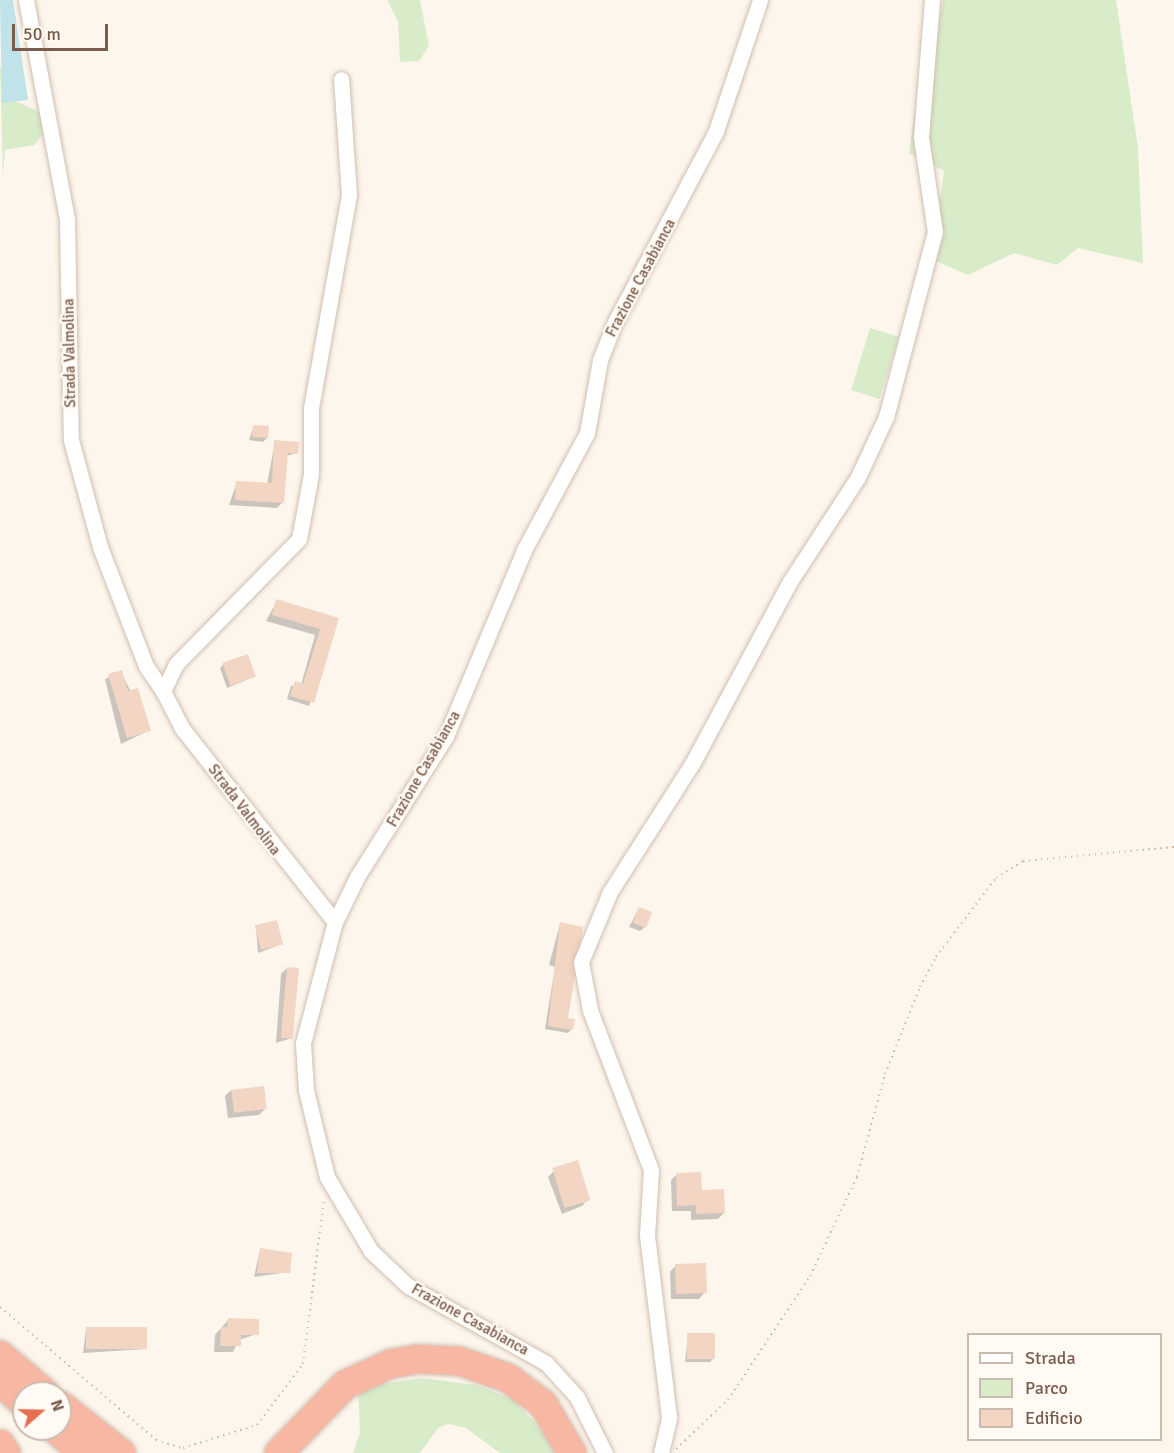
<!DOCTYPE html>
<style>
body{margin:0}
#map{position:relative;width:1174px;height:1453px;overflow:hidden;background:#fdf6ec;font-family:Signika,sans-serif}
div>[style]{position:absolute}
.green>*{inset:0;background:#d8ecc9;transform-origin:0 0}
.water>*{inset:0;background:#bfe3e8}
.shadow>*{inset:0;background:#0003}
.building>*{inset:0;background:#f3d5c3;transform-origin:0 0}
.path>*{height:2px;margin-top:-1px;transform-origin:0;background:repeating-linear-gradient(90deg,#d9b8a5 0 1.5px,transparent 0 6px)}
.roads{filter:drop-shadow(0 0 2px #d1beb0) drop-shadow(0 0 2px #d1beb0)}
.street>*{height:15px;margin:-7.5px;padding:0 7.5px;transform-origin:7.5px;border-radius:7.5px;background:#fff}
.highway>*{height:28px;margin:-14px;padding:0 14px;transform-origin:14px;border-radius:14px;background:#f7b7a3}
span{translate:-50% -50%;white-space:nowrap;text-align:center;line-height:1.15;-webkit-text-stroke:5px #fffaf3;paint-order:stroke}
.street-label{font-size:15px;color:#7a5c4d}
.legend{position:absolute;left:967px;top:1333px;width:195px;height:108px;box-sizing:border-box;background:#fffaf3;border:2px solid #cabbb1;margin:0;padding:8px 10px;list-style:none;font-size:18px;color:#7a5c4d}
.legend li{display:flex;align-items:center;gap:12px;height:30px}
.legend b{width:30px;border:2px solid #cabbb1}
.north{position:absolute;left:12px;top:1381px;width:60px;height:60px;box-sizing:border-box;background:#fffaf3;border:2px solid #cabbb1;border-radius:50%;rotate:70deg;font-size:16px;font-weight:700;line-height:24px;text-align:center;color:#7a5c4d}
.north::after{content:'';display:block;margin:auto;width:21px;height:27px;background:#e76f51;clip-path:polygon(50% 0,100% 100%,50% 72%,0 100%)}
.scale{position:absolute;left:12px;top:24px;width:96px;height:27px;box-sizing:border-box;border:3px solid #7a5c4d;border-top:0;padding-left:8px;font-size:18px;line-height:21px;white-space:nowrap;color:#7a5c4d;-webkit-text-stroke:4px #fffaf3;paint-order:stroke}
</style>
<div id="map">
<div class="green">
<div style="clip-path:polygon(387px 0,420px 0,429px 46px,419px 61px,400px 62px,398px 21px)"></div>
<div style="clip-path:polygon(943px 0,1116px 0,1138px 148px,1143px 263px,1078px 248px,1057px 265px,1014px 253px,968px 275px,931px 259px,944px 171px,909px 153px,922px 63px,936px 39px)"></div>
<div style="clip-path:polygon(0 66px,15px 101px,40px 112px,46px 131px,34px 145px,5px 150px,3px 177px)"></div>
<div style="left:870px;top:328px;width:30px;height:65px;rotate:17deg"></div>
<div style="clip-path:polygon(421px 1378px,476px 1385px,513px 1399px,552px 1442px,554px 1453px,500px 1453px,466px 1428px,448px 1424px,438px 1428px,420px 1453px,353px 1453px,360px 1433px,358px 1388px)"></div>
</div>
<div class="water">
<div style="clip-path:polygon(0 0,13px 0,28px 100px,2px 103px)"></div>
</div>
<div class="shadow">
<div style="clip-path:polygon(254px 426px,267px 438px,263px 442px,249px 440px)"></div>
<div style="clip-path:polygon(275px 442px,297px 453px,286px 456px,283px 502px,277px 508px,229px 505px,237px 482px,267px 484px)"></div>
<div style="clip-path:polygon(277px 601px,337px 619px,309px 706px,287px 699px,291px 686px,301px 685px,315px 635px,266px 621px)"></div>
<div style="clip-path:polygon(224px 664px,254px 677px,227px 688px,220px 668px)"></div>
<div style="clip-path:polygon(121px 672px,150px 730px,121px 744px,105px 679px)"></div>
<div style="clip-path:polygon(639px 908px,644px 928px,640px 931px,629px 927px)"></div>
<div style="clip-path:polygon(560px 924px,566px 1020px,572px 1029px,568px 1033px,545px 1029px,555px 967px,549px 965px)"></div>
<div style="clip-path:polygon(256px 927px,282px 944px,258px 953px)"></div>
<div style="clip-path:polygon(287px 968px,292px 1038px,276px 1043px,281px 974px)"></div>
<div style="clip-path:polygon(231px 1090px,265px 1109px,259px 1115px,228px 1118px,225px 1096px)"></div>
<div style="clip-path:polygon(554px 1171px,588px 1199px,582px 1206px,562px 1214px,548px 1177px)"></div>
<div style="clip-path:polygon(677px 1174px,701px 1192px,724px 1213px,718px 1219px,691px 1220px,691px 1211px,672px 1211px,671px 1180px)"></div>
<div style="clip-path:polygon(260px 1250px,288px 1272px,254px 1277px)"></div>
<div style="clip-path:polygon(676px 1265px,705px 1292px,699px 1299px,671px 1299px,670px 1272px)"></div>
<div style="clip-path:polygon(228px 1320px,257px 1334px,239px 1340px,233px 1352px,214px 1352px,215px 1335px)"></div>
<div style="clip-path:polygon(86px 1329px,146px 1349px,83px 1353px)"></div>
<div style="clip-path:polygon(688px 1335px,714px 1358px,710px 1362px,685px 1362px)"></div>
</div>
<div class="building">
<div style="left:253px;top:425px;width:16px;height:12px;rotate:4deg"></div>
<div style="clip-path:polygon(274px 440px,299px 442px,298px 454px,288px 453px,284px 503px,235px 500px,236px 481px,272px 483px)"></div>
<div style="clip-path:polygon(276px 599px,339px 618px,314px 703px,290px 696px,295px 681px,303px 684px,320px 629px,272px 615px)"></div>
<div style="left:248px;top:654px;width:24px;height:27px;rotate:71deg"></div>
<div style="clip-path:polygon(122px 670px,128px 691px,138px 688px,151px 731px,127px 738px,108px 674px)"></div>
<div style="left:639px;top:907px;width:14px;height:17px;rotate:21deg"></div>
<div style="left:277px;top:920px;width:25px;height:23px;rotate:76deg"></div>
<div style="clip-path:polygon(560px 922px,583px 927px,568px 1018px,575px 1019px,573px 1030px,548px 1026px)"></div>
<div style="left:287px;top:967px;width:12px;height:71px;rotate:5deg"></div>
<div style="left:264px;top:1086px;width:23px;height:33px;rotate:83deg"></div>
<div style="left:578px;top:1160px;width:42px;height:27px;rotate:73deg"></div>
<div style="clip-path:polygon(701px 1172px,702px 1190px,724px 1189px,725px 1213px,696px 1214px,696px 1205px,677px 1206px,676px 1173px)"></div>
<div style="clip-path:polygon(260px 1248px,292px 1253px,290px 1273px,257px 1273px)"></div>
<div style="left:706px;top:1263px;width:30px;height:31px;rotate:88deg"></div>
<div style="clip-path:polygon(228px 1318px,259px 1319px,259px 1335px,241px 1335px,241px 1346px,220px 1346px,221px 1327px,227px 1327px)"></div>
<div style="left:86px;top:1327px;width:61px;height:22px"></div>
<div style="left:687px;top:1333px;width:28px;height:26px"></div>
</div>
<div class="path">
<div style="left:0;top:1307px;width:205px;rotate:40.4deg"></div>
<div style="left:156px;top:1440px;width:28px;rotate:17deg"></div>
<div style="left:183px;top:1448px;width:77px;rotate:-17.3deg"></div>
<div style="left:257px;top:1425px;width:76px;rotate:-53deg"></div>
<div style="left:303px;top:1364px;width:165px;rotate:-82.7deg"></div>
<div style="left:676px;top:1449px;width:71px;rotate:-43.3deg"></div>
<div style="left:728px;top:1400px;width:149px;rotate:-56.5deg"></div>
<div style="left:810px;top:1276px;width:110px;rotate:-64.6deg"></div>
<div style="left:857px;top:1177px;width:107px;rotate:-74.8deg"></div>
<div style="left:885px;top:1074px;width:94px;rotate:-68.1deg"></div>
<div style="left:920px;top:987px;width:34px;rotate:-62deg"></div>
<div style="left:936px;top:957px;width:99px;rotate:-52.8deg"></div>
<div style="left:996px;top:878px;width:32px;rotate:-32deg"></div>
<div style="left:1023px;top:861px;width:152px;rotate:-5.3deg"></div>
</div>
<div class="roads">
<div class="street">
<div style="left:26px;top:0;width:224px;rotate:79.4deg"></div>
<div style="left:67px;top:220px;width:220px;rotate:89deg"></div>
<div style="left:71px;top:440px;width:111px;rotate:74.8deg"></div>
<div style="left:100px;top:547px;width:128px;rotate:68.9deg"></div>
<div style="left:146px;top:666px;width:30px;rotate:56deg"></div>
<div style="left:335px;top:922px;width:247px;rotate:-128.3deg"></div>
<div style="left:182px;top:728px;width:42px;rotate:-117.2deg"></div>
<div style="left:163px;top:691px;width:30px;rotate:-64deg"></div>
<div style="left:176px;top:664px;width:175px;rotate:-45.5deg"></div>
<div style="left:299px;top:539px;width:66px;rotate:-79.5deg"></div>
<div style="left:311px;top:474px;width:66px;rotate:-90deg"></div>
<div style="left:311px;top:408px;width:216px;rotate:-79.9deg"></div>
<div style="left:349px;top:195px;width:116px;rotate:-93.9deg"></div>
<div style="left:605px;top:1453px;width:63px;rotate:-116.6deg"></div>
<div style="left:577px;top:1397px;width:46px;rotate:-132.4deg"></div>
<div style="left:546px;top:1363px;width:158px;rotate:-150.8deg"></div>
<div style="left:408px;top:1286px;width:51px;rotate:-136.6deg"></div>
<div style="left:371px;top:1251px;width:86px;rotate:-120.7deg"></div>
<div style="left:327px;top:1177px;width:89px;rotate:-103.6deg"></div>
<div style="left:306px;top:1090px;width:47px;rotate:-93.7deg"></div>
<div style="left:303px;top:1043px;width:125px;rotate:-75.2deg"></div>
<div style="left:335px;top:922px;width:50px;rotate:-63.9deg"></div>
<div style="left:357px;top:877px;width:167px;rotate:-57.7deg"></div>
<div style="left:446px;top:736px;width:202px;rotate:-67.2deg"></div>
<div style="left:524px;top:550px;width:133px;rotate:-61.7deg"></div>
<div style="left:587px;top:433px;width:74px;rotate:-79.9deg"></div>
<div style="left:600px;top:360px;width:41px;rotate:-68.5deg"></div>
<div style="left:615px;top:322px;width:216px;rotate:-62.1deg"></div>
<div style="left:716px;top:131px;width:138px;rotate:-71.4deg"></div>
<div style="left:661px;top:1453px;width:37px;rotate:-77deg"></div>
<div style="left:669px;top:1417px;width:183px;rotate:-96.9deg"></div>
<div style="left:647px;top:1235px;width:65px;rotate:-86.5deg"></div>
<div style="left:651px;top:1170px;width:171px;rotate:-110.9deg"></div>
<div style="left:590px;top:1010px;width:49px;rotate:-100.6deg"></div>
<div style="left:581px;top:962px;width:76px;rotate:-67.5deg"></div>
<div style="left:610px;top:892px;width:152px;rotate:-57.4deg"></div>
<div style="left:692px;top:764px;width:205px;rotate:-61.8deg"></div>
<div style="left:789px;top:583px;width:126px;rotate:-56.9deg"></div>
<div style="left:858px;top:477px;width:66px;rotate:-65deg"></div>
<div style="left:886px;top:417px;width:191px;rotate:-75.2deg"></div>
<div style="left:935px;top:232px;width:96px;rotate:-98.4deg"></div>
<div style="left:921px;top:137px;width:137px;rotate:-85.4deg"></div>
</div>
<div class="highway">
<div style="left:0;top:1355px;width:59px;rotate:40.2deg"></div>
<div style="left:0;top:1382px;width:32px;rotate:41deg"></div>
<div style="left:60px;top:1405px;width:78px;rotate:38.2deg"></div>
<div style="left:55px;top:1429px;width:38px;rotate:40deg"></div>
<div style="left:0;top:1444px;width:11px;rotate:56deg"></div>
<div style="left:279px;top:1453px;width:95px;rotate:-45.9deg"></div>
<div style="left:345px;top:1385px;width:50px;rotate:-25deg"></div>
<div style="left:390px;top:1364px;width:27px;rotate:-10deg"></div>
<div style="left:417px;top:1359px;width:42px;rotate:2.7deg"></div>
<div style="left:459px;top:1361px;width:52px;rotate:19.1deg"></div>
<div style="left:508px;top:1378px;width:44px;rotate:36.6deg"></div>
<div style="left:543px;top:1404px;width:57px;rotate:59.4deg"></div>
</div>
</div>
<div class="street-label">
<span style="left:641px;top:278px;rotate:-62deg">Frazione Casabianca</span>
<span style="left:70px;top:353px;rotate:-91deg">Strada Valmolina</span>
<span style="left:424px;top:769px;rotate:-60deg">Frazione Casabianca</span>
<span style="left:244px;top:810px;rotate:53deg">Strada Valmolina</span>
<span style="left:470px;top:1320px;rotate:29deg">Frazione Casabianca</span>
</div>
<ul class="legend">
<li><b style="height:8px;background:#fff"></b>Strada</li>
<li><b style="height:16px;background:#d8ecc9"></b>Parco</li>
<li><b style="height:16px;background:#f3d5c3"></b>Edificio</li>
</ul>
<div class="north">N</div>
<div class="scale">50 m</div>
</div>
